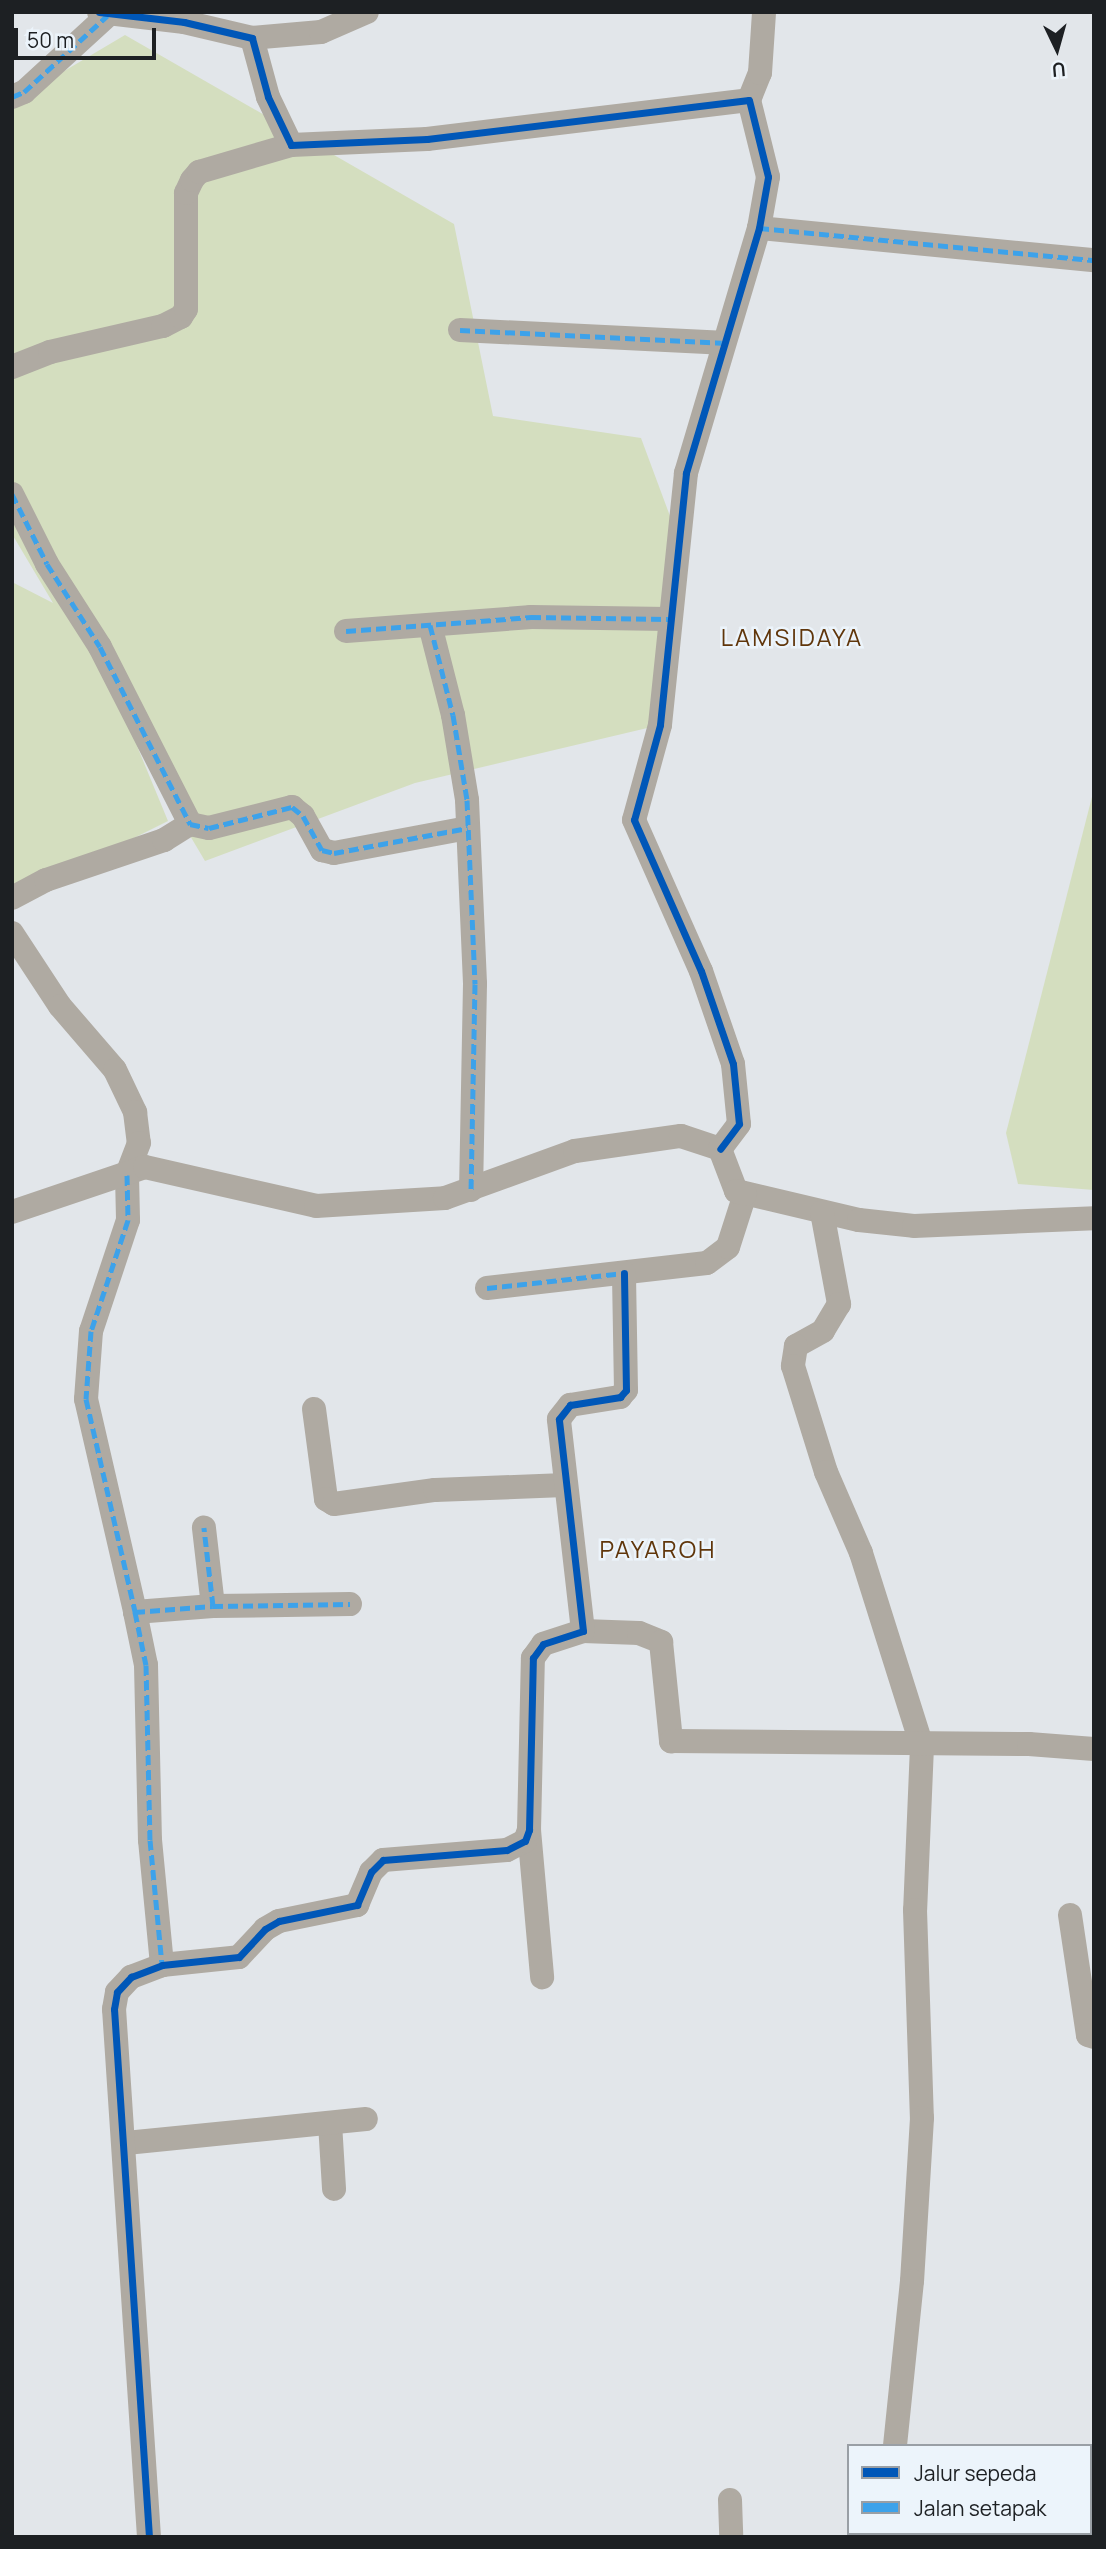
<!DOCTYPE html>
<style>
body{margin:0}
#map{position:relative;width:1106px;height:2549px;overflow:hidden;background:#e2e6ea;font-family:Manrope,sans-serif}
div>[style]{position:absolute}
.green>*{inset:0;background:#d4debf}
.minor>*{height:24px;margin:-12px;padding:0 12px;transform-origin:12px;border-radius:12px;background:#afaaa2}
.quiet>*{height:5px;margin-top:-2.5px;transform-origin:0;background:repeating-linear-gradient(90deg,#3da2ea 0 10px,transparent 0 15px)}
.cycleway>*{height:7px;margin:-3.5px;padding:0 3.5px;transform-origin:3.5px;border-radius:3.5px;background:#0057b8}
span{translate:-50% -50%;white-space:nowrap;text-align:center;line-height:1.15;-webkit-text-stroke:5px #ecf4fb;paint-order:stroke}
.quarter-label{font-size:24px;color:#60360b;letter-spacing:2px}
.frame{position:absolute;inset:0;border:14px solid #1d2023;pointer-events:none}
.legend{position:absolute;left:847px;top:2444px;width:245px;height:91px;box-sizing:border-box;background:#ecf4fb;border:2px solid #999fa5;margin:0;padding:9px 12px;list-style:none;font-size:21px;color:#1d2023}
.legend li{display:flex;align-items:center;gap:14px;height:35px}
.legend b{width:35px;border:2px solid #999fa5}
.north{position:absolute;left:1022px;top:14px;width:70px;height:70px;-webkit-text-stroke:5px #ecf4fb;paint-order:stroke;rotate:175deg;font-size:19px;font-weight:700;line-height:28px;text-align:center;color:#1d2023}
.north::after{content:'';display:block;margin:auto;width:24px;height:32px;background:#1d2023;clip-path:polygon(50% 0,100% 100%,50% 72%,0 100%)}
.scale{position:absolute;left:14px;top:28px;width:142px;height:32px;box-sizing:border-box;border:4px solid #1d2023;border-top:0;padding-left:9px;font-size:21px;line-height:24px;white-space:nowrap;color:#1d2023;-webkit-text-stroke:5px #ecf4fb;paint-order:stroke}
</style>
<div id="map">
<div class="green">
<div style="clip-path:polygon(125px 35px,454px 224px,493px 416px,641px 438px,680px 543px,660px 725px,415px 783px,205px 861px,137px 746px,168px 821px,12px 899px,12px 582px,53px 603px,12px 534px,12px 102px)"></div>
<div style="clip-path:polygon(1094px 789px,1094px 1190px,1018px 1184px,1006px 1133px)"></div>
</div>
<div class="minor">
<div style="left:99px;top:12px;width:86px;rotate:6.7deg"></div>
<div style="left:184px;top:22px;width:70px;rotate:13.2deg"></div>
<div style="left:252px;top:38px;width:61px;rotate:74.8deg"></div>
<div style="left:268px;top:97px;width:53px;rotate:64.4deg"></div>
<div style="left:291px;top:145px;width:136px;rotate:-2.5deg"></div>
<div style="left:427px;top:139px;width:324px;rotate:-6.9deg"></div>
<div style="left:749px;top:100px;width:79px;rotate:76.1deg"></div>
<div style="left:768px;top:177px;width:52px;rotate:100deg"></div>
<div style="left:759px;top:228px;width:256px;rotate:106.6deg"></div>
<div style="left:686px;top:473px;width:253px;rotate:95.9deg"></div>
<div style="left:660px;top:725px;width:98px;rotate:105.3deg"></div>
<div style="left:634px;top:820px;width:165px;rotate:66.1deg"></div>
<div style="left:701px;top:971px;width:98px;rotate:71deg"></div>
<div style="left:733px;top:1064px;width:60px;rotate:84.3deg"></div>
<div style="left:739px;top:1124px;width:31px;rotate:127deg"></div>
<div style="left:252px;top:38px;width:69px;rotate:-5deg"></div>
<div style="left:321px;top:32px;width:50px;rotate:-23.5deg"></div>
<div style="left:12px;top:97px;width:13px;rotate:-23deg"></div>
<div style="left:24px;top:92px;width:113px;rotate:-42.5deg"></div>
<div style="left:749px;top:100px;width:29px;rotate:-68deg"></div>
<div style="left:760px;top:73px;width:61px;rotate:-86.2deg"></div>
<div style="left:759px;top:228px;width:337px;rotate:5.5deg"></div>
<div style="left:460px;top:330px;width:262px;rotate:2.8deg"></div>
<div style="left:12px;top:367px;width:41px;rotate:-21.5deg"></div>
<div style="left:50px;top:352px;width:116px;rotate:-13deg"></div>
<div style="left:163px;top:326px;width:20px;rotate:-27deg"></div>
<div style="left:181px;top:317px;width:9px;rotate:-58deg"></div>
<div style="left:186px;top:309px;width:116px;rotate:-90deg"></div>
<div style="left:186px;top:193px;width:14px;rotate:-65deg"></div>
<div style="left:192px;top:180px;width:11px;rotate:-49deg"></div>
<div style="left:199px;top:172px;width:96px;rotate:-16.4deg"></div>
<div style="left:12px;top:494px;width:78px;rotate:63.4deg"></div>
<div style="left:47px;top:564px;width:98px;rotate:57.4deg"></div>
<div style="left:100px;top:647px;width:199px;rotate:63deg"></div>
<div style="left:190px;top:824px;width:19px;rotate:12deg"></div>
<div style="left:209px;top:828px;width:86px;rotate:-14.2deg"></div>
<div style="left:292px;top:807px;width:14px;rotate:39deg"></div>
<div style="left:303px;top:816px;width:39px;rotate:61deg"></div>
<div style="left:322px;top:850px;width:12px;rotate:14deg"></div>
<div style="left:334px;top:853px;width:136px;rotate:-10.6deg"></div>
<div style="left:430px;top:625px;width:93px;rotate:75.7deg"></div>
<div style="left:453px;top:715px;width:86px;rotate:80.6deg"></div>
<div style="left:467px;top:800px;width:184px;rotate:87.5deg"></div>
<div style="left:475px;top:984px;width:206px;rotate:91.1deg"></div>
<div style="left:346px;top:631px;width:186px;rotate:-4.3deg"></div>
<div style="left:531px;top:617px;width:137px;rotate:0.8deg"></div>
<div style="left:12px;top:898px;width:38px;rotate:-28deg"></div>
<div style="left:46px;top:880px;width:125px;rotate:-18.7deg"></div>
<div style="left:164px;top:840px;width:31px;rotate:-32deg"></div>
<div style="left:12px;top:933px;width:87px;rotate:56.7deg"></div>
<div style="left:60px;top:1006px;width:84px;rotate:49.3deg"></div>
<div style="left:115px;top:1070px;width:47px;rotate:64.5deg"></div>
<div style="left:135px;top:1112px;width:31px;rotate:83deg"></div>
<div style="left:139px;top:1143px;width:34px;rotate:111deg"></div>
<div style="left:127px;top:1175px;width:45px;rotate:88.7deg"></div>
<div style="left:128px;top:1220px;width:117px;rotate:108.4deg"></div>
<div style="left:91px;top:1331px;width:68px;rotate:94.2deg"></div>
<div style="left:86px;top:1399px;width:219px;rotate:77deg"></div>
<div style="left:135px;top:1612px;width:78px;rotate:-4.4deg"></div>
<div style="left:213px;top:1606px;width:79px;rotate:-96.6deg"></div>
<div style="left:12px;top:1212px;width:140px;rotate:-18.7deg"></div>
<div style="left:145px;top:1167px;width:175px;rotate:12.8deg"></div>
<div style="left:316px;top:1206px;width:129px;rotate:-3.5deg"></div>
<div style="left:445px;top:1198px;width:138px;rotate:-19.9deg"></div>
<div style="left:575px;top:1151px;width:107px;rotate:-8.1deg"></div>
<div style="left:681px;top:1136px;width:41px;rotate:18.4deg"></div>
<div style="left:720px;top:1149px;width:45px;rotate:69.1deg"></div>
<div style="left:736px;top:1191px;width:126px;rotate:13.3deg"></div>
<div style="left:859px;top:1220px;width:55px;rotate:6.2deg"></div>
<div style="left:914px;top:1226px;width:180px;rotate:-2.5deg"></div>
<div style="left:822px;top:1212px;width:94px;rotate:79.5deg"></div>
<div style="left:839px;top:1304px;width:31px;rotate:121deg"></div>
<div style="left:823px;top:1331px;width:31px;rotate:151deg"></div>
<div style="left:796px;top:1346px;width:20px;rotate:99deg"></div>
<div style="left:793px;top:1366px;width:111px;rotate:72.7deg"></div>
<div style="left:826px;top:1472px;width:88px;rotate:66.6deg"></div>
<div style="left:861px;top:1553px;width:202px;rotate:72.5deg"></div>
<div style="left:922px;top:1746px;width:164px;rotate:92.4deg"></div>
<div style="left:915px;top:1910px;width:208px;rotate:88.1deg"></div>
<div style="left:922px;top:2118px;width:163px;rotate:93.5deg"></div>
<div style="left:912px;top:2281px;width:166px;rotate:95.9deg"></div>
<div style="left:487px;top:1288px;width:221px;rotate:-6.5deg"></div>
<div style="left:707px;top:1263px;width:26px;rotate:-37deg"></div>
<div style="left:728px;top:1247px;width:56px;rotate:-72.2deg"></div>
<div style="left:745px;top:1194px;width:9px;rotate:-162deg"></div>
<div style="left:314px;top:1409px;width:91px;rotate:82.4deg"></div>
<div style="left:326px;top:1499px;width:9px;rotate:32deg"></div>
<div style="left:334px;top:1504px;width:102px;rotate:-7.9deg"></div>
<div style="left:435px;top:1490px;width:130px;rotate:-2.2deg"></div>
<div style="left:213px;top:1606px;width:137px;rotate:-0.8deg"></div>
<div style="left:135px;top:1612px;width:54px;rotate:78.3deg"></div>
<div style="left:146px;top:1665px;width:175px;rotate:88.7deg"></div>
<div style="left:150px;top:1840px;width:126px;rotate:84.5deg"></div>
<div style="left:583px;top:1631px;width:56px;rotate:2deg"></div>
<div style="left:639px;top:1633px;width:24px;rotate:22deg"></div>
<div style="left:661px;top:1642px;width:100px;rotate:84.2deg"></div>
<div style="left:671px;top:1741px;width:358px;rotate:0.5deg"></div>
<div style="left:1029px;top:1744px;width:65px;rotate:4.4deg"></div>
<div style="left:529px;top:1830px;width:148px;rotate:84.9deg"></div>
<div style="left:1070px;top:1915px;width:121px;rotate:81.5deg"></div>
<div style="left:1088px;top:2035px;width:6px;rotate:18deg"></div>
<div style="left:330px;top:2123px;width:66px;rotate:86.5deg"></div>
<div style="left:126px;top:2143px;width:241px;rotate:-5.7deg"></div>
<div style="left:730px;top:2500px;width:37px;rotate:88deg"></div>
<div style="left:149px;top:2537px;width:529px;rotate:-93.79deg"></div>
<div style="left:114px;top:2009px;width:17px;rotate:-80deg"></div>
<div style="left:117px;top:1992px;width:21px;rotate:-47deg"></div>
<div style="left:131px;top:1977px;width:33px;rotate:-21deg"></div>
<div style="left:162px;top:1965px;width:77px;rotate:-5.9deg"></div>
<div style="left:239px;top:1957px;width:38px;rotate:-47deg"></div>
<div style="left:265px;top:1929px;width:16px;rotate:-30deg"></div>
<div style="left:279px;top:1921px;width:80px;rotate:-11.6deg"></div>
<div style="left:357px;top:1905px;width:36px;rotate:-67deg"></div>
<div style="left:371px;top:1872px;width:17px;rotate:-45deg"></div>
<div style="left:383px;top:1860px;width:124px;rotate:-4.6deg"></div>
<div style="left:507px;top:1850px;width:20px;rotate:-27deg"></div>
<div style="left:525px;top:1841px;width:12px;rotate:-70deg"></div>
<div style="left:529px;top:1830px;width:172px;rotate:-88.7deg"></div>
<div style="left:533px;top:1658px;width:17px;rotate:-54deg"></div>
<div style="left:543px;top:1644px;width:42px;rotate:-18deg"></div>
<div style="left:583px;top:1631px;width:213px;rotate:-96.5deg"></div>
<div style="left:559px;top:1419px;width:18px;rotate:-52deg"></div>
<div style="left:570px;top:1405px;width:51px;rotate:-9.1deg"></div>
<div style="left:620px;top:1397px;width:9px;rotate:-49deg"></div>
<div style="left:626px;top:1390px;width:117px;rotate:-91deg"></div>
<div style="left:887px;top:2537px;width:4px;rotate:-90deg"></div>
</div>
<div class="quiet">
<div style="left:12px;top:97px;width:13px;rotate:-23deg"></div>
<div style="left:24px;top:92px;width:113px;rotate:-42.5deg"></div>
<div style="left:759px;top:228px;width:337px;rotate:5.5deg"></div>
<div style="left:460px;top:330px;width:262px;rotate:2.8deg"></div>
<div style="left:12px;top:494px;width:78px;rotate:63.4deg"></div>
<div style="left:47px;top:564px;width:98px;rotate:57.4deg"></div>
<div style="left:100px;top:647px;width:199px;rotate:63deg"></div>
<div style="left:190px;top:824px;width:19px;rotate:12deg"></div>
<div style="left:209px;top:828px;width:86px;rotate:-14.2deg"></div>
<div style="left:292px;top:807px;width:14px;rotate:39deg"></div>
<div style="left:303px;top:816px;width:39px;rotate:61deg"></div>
<div style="left:322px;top:850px;width:12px;rotate:14deg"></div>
<div style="left:334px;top:853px;width:136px;rotate:-10.6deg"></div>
<div style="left:430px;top:625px;width:93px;rotate:75.7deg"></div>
<div style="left:453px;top:715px;width:86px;rotate:80.6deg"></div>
<div style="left:467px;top:800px;width:184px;rotate:87.5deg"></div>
<div style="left:475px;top:984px;width:206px;rotate:91.1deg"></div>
<div style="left:346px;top:631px;width:186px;rotate:-4.3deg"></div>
<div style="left:531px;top:617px;width:137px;rotate:0.8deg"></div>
<div style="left:127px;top:1175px;width:45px;rotate:88.7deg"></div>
<div style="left:128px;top:1220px;width:117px;rotate:108.4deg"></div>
<div style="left:91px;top:1331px;width:68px;rotate:94.2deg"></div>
<div style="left:86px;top:1399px;width:219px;rotate:77deg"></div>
<div style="left:135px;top:1612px;width:78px;rotate:-4.4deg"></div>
<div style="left:213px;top:1606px;width:79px;rotate:-96.6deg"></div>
<div style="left:487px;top:1288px;width:138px;rotate:-6.2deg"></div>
<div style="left:213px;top:1606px;width:137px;rotate:-0.8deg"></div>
<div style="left:135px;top:1612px;width:54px;rotate:78.3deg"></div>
<div style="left:146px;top:1665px;width:175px;rotate:88.7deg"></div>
<div style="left:150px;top:1840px;width:126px;rotate:84.5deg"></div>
</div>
<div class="cycleway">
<div style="left:99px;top:12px;width:86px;rotate:6.7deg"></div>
<div style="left:184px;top:22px;width:70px;rotate:13.2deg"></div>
<div style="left:252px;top:38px;width:61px;rotate:74.8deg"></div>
<div style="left:268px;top:97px;width:53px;rotate:64.4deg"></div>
<div style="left:291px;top:145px;width:136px;rotate:-2.5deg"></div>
<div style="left:427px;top:139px;width:324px;rotate:-6.9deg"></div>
<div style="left:749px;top:100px;width:79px;rotate:76.1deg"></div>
<div style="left:768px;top:177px;width:52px;rotate:100deg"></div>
<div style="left:759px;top:228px;width:256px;rotate:106.6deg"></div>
<div style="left:686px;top:473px;width:253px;rotate:95.9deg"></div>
<div style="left:660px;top:725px;width:98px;rotate:105.3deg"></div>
<div style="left:634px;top:820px;width:165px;rotate:66.1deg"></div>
<div style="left:701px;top:971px;width:98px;rotate:71deg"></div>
<div style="left:733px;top:1064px;width:60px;rotate:84.3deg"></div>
<div style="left:739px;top:1124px;width:31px;rotate:127deg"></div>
<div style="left:149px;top:2537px;width:529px;rotate:-93.79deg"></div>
<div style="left:114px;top:2009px;width:17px;rotate:-80deg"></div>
<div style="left:117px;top:1992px;width:21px;rotate:-47deg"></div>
<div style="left:131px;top:1977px;width:33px;rotate:-21deg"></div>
<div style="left:162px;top:1965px;width:77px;rotate:-5.9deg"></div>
<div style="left:239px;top:1957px;width:38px;rotate:-47deg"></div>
<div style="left:265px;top:1929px;width:16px;rotate:-30deg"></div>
<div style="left:279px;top:1921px;width:80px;rotate:-11.6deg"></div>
<div style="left:357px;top:1905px;width:36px;rotate:-67deg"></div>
<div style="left:371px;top:1872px;width:17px;rotate:-45deg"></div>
<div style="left:383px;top:1860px;width:124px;rotate:-4.6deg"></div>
<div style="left:507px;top:1850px;width:20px;rotate:-27deg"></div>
<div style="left:525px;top:1841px;width:12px;rotate:-70deg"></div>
<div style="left:529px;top:1830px;width:172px;rotate:-88.7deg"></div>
<div style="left:533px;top:1658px;width:17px;rotate:-54deg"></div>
<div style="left:543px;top:1644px;width:42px;rotate:-18deg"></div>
<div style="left:583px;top:1631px;width:213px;rotate:-96.5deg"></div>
<div style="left:559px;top:1419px;width:18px;rotate:-52deg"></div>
<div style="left:570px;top:1405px;width:51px;rotate:-9.1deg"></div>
<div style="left:620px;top:1397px;width:9px;rotate:-49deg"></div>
<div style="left:626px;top:1390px;width:117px;rotate:-91deg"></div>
</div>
<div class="quarter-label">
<span style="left:792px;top:637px">LAMSIDAYA</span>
<span style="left:658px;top:1549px">PAYAROH</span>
</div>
<div class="frame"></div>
<ul class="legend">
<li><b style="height:9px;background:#0057b8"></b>Jalur sepeda</li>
<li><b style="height:9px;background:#3da2ea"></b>Jalan setapak</li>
</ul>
<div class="north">U</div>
<div class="scale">50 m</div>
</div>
